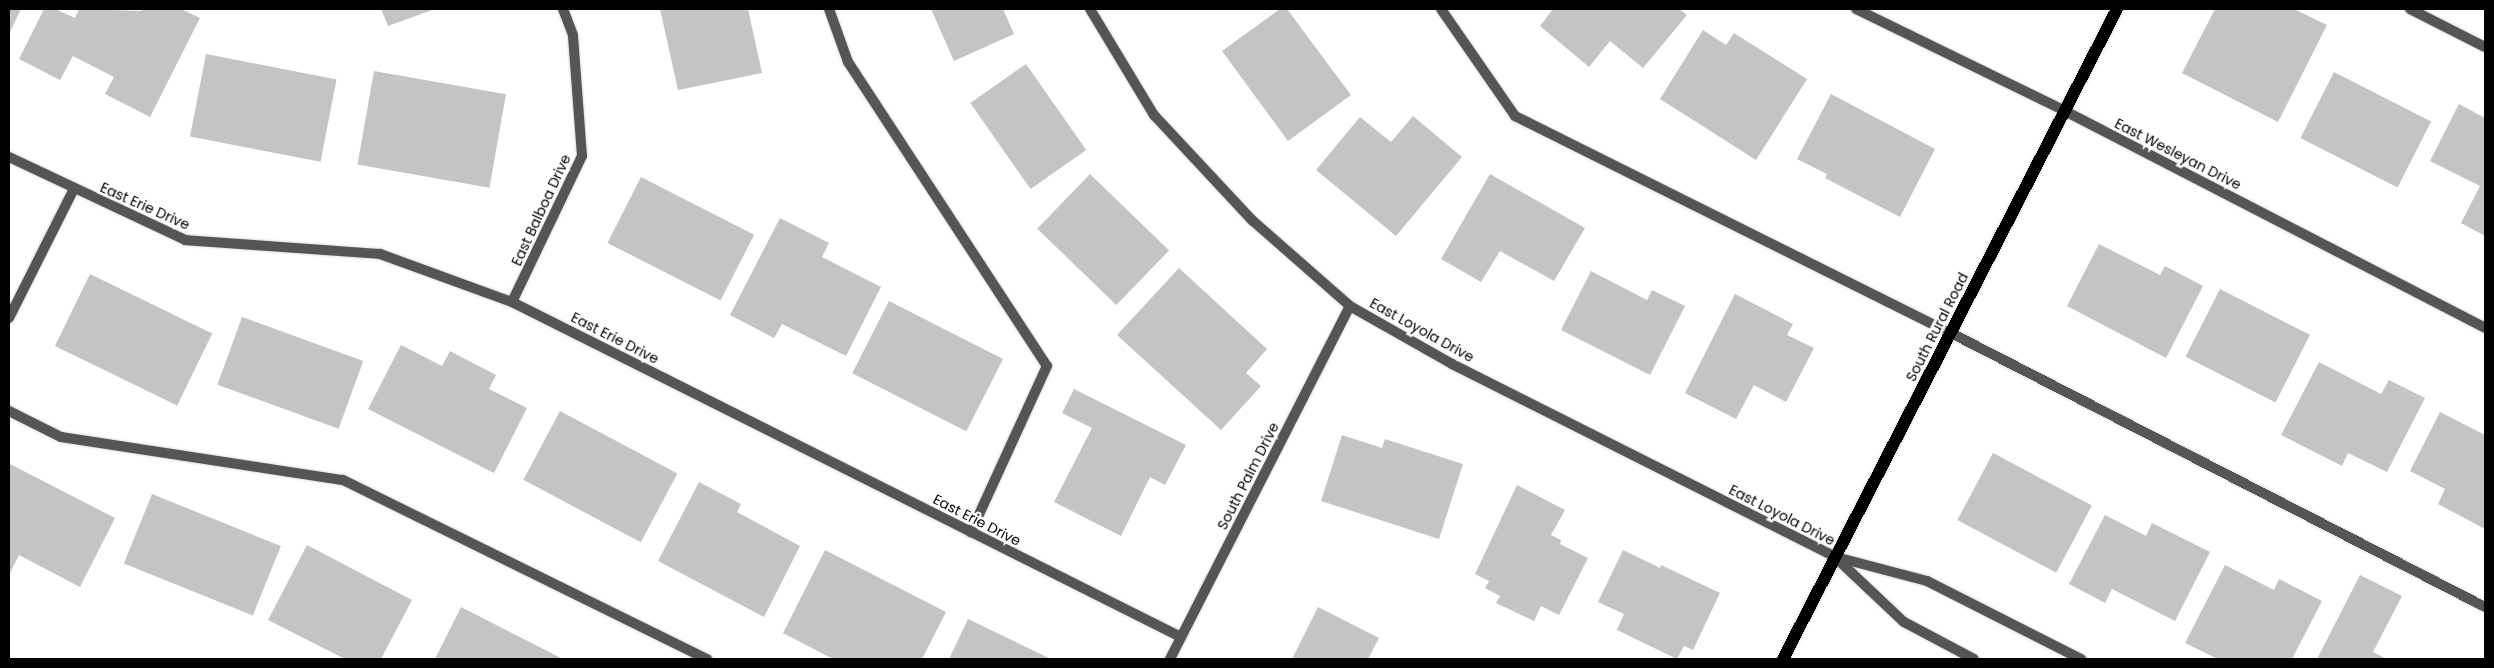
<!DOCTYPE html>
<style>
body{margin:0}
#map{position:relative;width:2494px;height:668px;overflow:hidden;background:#fff;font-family:Poppins,sans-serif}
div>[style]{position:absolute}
.building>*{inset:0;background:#c4c4c4;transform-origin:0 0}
.roads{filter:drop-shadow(0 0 1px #dbdbdb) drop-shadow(0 0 1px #dbdbdb)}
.lane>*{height:10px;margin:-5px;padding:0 5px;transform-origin:5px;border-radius:5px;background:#555}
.street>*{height:10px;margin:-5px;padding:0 5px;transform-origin:5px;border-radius:5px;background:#555}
.primary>*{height:12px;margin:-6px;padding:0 6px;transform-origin:6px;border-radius:6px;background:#000}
span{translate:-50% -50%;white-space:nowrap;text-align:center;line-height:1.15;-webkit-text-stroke:5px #fff;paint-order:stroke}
.street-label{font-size:14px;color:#000}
.frame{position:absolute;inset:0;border:10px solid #000;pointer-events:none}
</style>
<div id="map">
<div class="building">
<div style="clip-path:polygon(9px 9px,21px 9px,9px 34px)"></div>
<div style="clip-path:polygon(44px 9px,55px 9px,75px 18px,79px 9px,141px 11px,142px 9px,181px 9px,200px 18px,150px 117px,105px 94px,114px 77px,73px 56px,60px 80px,19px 59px)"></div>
<div style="clip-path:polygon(381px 9px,435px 9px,388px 26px)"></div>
<div style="clip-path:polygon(660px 9px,748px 9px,762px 73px,678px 90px)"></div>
<div style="clip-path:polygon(931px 9px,1003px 9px,1014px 34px,954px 61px)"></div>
<div style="clip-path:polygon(1280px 9px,1287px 9px,1351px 95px,1288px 141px,1222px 51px)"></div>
<div style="clip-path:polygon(1553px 9px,1679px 9px,1687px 15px,1643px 68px,1610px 41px,1589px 67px,1540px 26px)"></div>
<div style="clip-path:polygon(2215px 9px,2294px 9px,2327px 25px,2278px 122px,2182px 73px)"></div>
<div style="clip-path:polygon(1703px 30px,1726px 45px,1734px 33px,1807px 79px,1756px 160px,1660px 99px)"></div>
<div style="left:206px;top:54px;width:133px;height:84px;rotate:11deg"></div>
<div style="left:1026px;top:64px;width:105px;height:68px;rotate:55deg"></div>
<div style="left:374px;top:71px;width:134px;height:95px;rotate:10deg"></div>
<div style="left:2334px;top:72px;width:109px;height:74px;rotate:27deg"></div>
<div style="clip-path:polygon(1831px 94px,1935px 149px,1900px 217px,1825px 178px,1827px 174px,1797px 159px)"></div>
<div style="clip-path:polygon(2459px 104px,2485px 118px,2485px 236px,2461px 223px,2480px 186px,2430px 161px)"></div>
<div style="clip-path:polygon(1413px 116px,1462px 157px,1396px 236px,1316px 170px,1360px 117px,1391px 142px)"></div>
<div style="left:1090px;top:174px;width:110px;height:76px;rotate:44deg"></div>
<div style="clip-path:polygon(1490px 174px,1585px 228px,1554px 281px,1500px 251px,1481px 282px,1441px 259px)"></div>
<div style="left:641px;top:177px;width:127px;height:74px;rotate:27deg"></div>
<div style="clip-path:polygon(780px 218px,829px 243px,822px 257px,881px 287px,846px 356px,782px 324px,774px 338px,730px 315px)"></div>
<div style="clip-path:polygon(2099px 244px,2160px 275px,2165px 266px,2203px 286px,2166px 358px,2067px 306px)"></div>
<div style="clip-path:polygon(1179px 268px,1267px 349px,1246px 373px,1261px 386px,1221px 430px,1117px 335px)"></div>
<div style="clip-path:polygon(1591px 271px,1647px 300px,1652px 290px,1685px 306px,1650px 375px,1561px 330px)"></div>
<div style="left:90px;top:274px;width:136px;height:80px;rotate:26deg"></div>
<div style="left:2220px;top:289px;width:101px;height:76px;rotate:27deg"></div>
<div style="clip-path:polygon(1735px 294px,1793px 324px,1787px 335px,1814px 348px,1786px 402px,1754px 385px,1736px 419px,1685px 393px)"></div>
<div style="left:889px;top:301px;width:128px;height:81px;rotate:27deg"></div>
<div style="left:242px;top:317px;width:129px;height:72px;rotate:20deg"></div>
<div style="clip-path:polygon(401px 345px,442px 366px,450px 351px,496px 375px,489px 389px,527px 408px,494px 473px,368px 409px)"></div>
<div style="clip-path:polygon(2319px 362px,2381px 394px,2389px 380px,2425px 398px,2387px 472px,2348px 453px,2342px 466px,2281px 435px)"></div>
<div style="clip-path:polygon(1074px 389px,1186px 445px,1165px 485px,1150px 477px,1121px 536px,1054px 502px,1092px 428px,1062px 413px)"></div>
<div style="left:560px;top:411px;width:133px;height:78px;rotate:28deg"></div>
<div style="clip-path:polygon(2440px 412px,2485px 435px,2485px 529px,2438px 504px,2445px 489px,2410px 471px)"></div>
<div style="clip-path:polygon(1342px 435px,1382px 448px,1385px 439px,1463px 464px,1439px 539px,1321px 501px)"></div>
<div style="left:1993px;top:453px;width:112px;height:76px;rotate:28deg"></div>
<div style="clip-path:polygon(10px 464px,115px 518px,80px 587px,19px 555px,9px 575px)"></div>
<div style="clip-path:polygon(699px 482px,741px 504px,737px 512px,800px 546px,764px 617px,658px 561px)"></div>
<div style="clip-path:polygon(1517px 485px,1565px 510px,1551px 535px,1561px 540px,1560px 544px,1588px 558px,1559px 615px,1541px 606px,1534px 621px,1496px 603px,1500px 596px,1485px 588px,1489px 581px,1475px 574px)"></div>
<div style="left:152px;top:494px;width:139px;height:75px;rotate:22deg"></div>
<div style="clip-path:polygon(2105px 515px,2146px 536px,2152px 523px,2210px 552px,2175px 621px,2112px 589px,2105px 603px,2069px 584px)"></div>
<div style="clip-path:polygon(307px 545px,412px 600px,381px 659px,345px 659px,268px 620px)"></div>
<div style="clip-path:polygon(825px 550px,946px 612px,922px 659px,833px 659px,783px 633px)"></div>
<div style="clip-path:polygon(1623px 550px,1660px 568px,1661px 565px,1720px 593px,1693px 650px,1684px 646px,1677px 659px,1617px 630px,1624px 614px,1598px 602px)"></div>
<div style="clip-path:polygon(2225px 565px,2274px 590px,2279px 579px,2322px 601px,2292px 659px,2218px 659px,2185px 643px)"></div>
<div style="clip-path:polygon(2360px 575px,2402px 596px,2373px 652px,2387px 659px,2317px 659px)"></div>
<div style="clip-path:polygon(461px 607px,563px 659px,435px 659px)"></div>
<div style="clip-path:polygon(1318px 607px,1379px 638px,1368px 659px,1292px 659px)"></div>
<div style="clip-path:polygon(968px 619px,1051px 659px,949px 659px)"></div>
</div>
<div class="roads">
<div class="lane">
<div style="left:829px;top:9px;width:56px;rotate:70.3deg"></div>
<div style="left:848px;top:62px;width:363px;rotate:56.8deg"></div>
<div style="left:1047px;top:366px;width:183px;rotate:114.6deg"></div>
<div style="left:1441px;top:9px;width:130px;rotate:55.3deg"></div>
<div style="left:1515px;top:116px;width:487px;rotate:26.5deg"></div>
<div style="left:1951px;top:333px;width:600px;rotate:27.16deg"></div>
<div style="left:2410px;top:9px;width:84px;rotate:26.9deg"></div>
<div style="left:9px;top:411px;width:58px;rotate:26.6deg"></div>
<div style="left:61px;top:437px;width:285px;rotate:8.7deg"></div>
<div style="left:343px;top:480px;width:406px;rotate:26.2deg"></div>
</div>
<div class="street">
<div style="left:1090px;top:9px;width:124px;rotate:58.9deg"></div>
<div style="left:1154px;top:115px;width:144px;rotate:47deg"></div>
<div style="left:1252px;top:220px;width:130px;rotate:41.3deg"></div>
<div style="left:1350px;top:306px;width:117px;rotate:29.6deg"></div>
<div style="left:1452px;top:364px;width:430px;rotate:26.7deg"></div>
<div style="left:1836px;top:557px;width:94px;rotate:14.8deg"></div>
<div style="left:1927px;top:581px;width:173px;rotate:26.9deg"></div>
<div style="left:1856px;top:9px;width:233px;rotate:26deg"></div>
<div style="left:2065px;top:111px;width:473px;rotate:27.3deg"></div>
<div style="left:9px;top:157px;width:195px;rotate:25.2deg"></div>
<div style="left:185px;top:240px;width:196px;rotate:4.1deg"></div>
<div style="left:380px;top:254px;width:140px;rotate:20deg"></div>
<div style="left:512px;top:302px;width:748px;rotate:26.6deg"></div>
<div style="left:512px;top:302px;width:162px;rotate:-64.4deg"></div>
<div style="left:582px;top:156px;width:121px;rotate:-94.3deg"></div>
<div style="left:573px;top:35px;width:28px;rotate:-111deg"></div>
<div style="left:9px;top:318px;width:144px;rotate:-63.3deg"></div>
<div style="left:1836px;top:558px;width:93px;rotate:43.3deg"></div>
<div style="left:1904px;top:622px;width:79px;rotate:27.9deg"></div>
<div style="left:1170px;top:659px;width:396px;rotate:-63deg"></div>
</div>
<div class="primary">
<div style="left:1783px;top:659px;width:731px;rotate:-62.8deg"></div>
</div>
</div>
<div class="street-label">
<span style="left:2178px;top:154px;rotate:27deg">East Wesleyan Drive</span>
<span style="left:145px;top:206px;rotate:24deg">East Erie Drive</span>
<span style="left:541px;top:210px;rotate:-65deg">East Balboa Drive</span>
<span style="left:1937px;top:327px;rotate:-63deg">South Rural Road</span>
<span style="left:1422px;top:330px;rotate:29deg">East Loyola Drive</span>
<span style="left:615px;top:338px;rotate:27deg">East Erie Drive</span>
<span style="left:1248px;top:476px;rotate:-63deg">South Palm Drive</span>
<span style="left:1782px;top:515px;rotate:27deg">East Loyola Drive</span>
<span style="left:977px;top:520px;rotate:27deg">East Erie Drive</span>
</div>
<div class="frame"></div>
</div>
